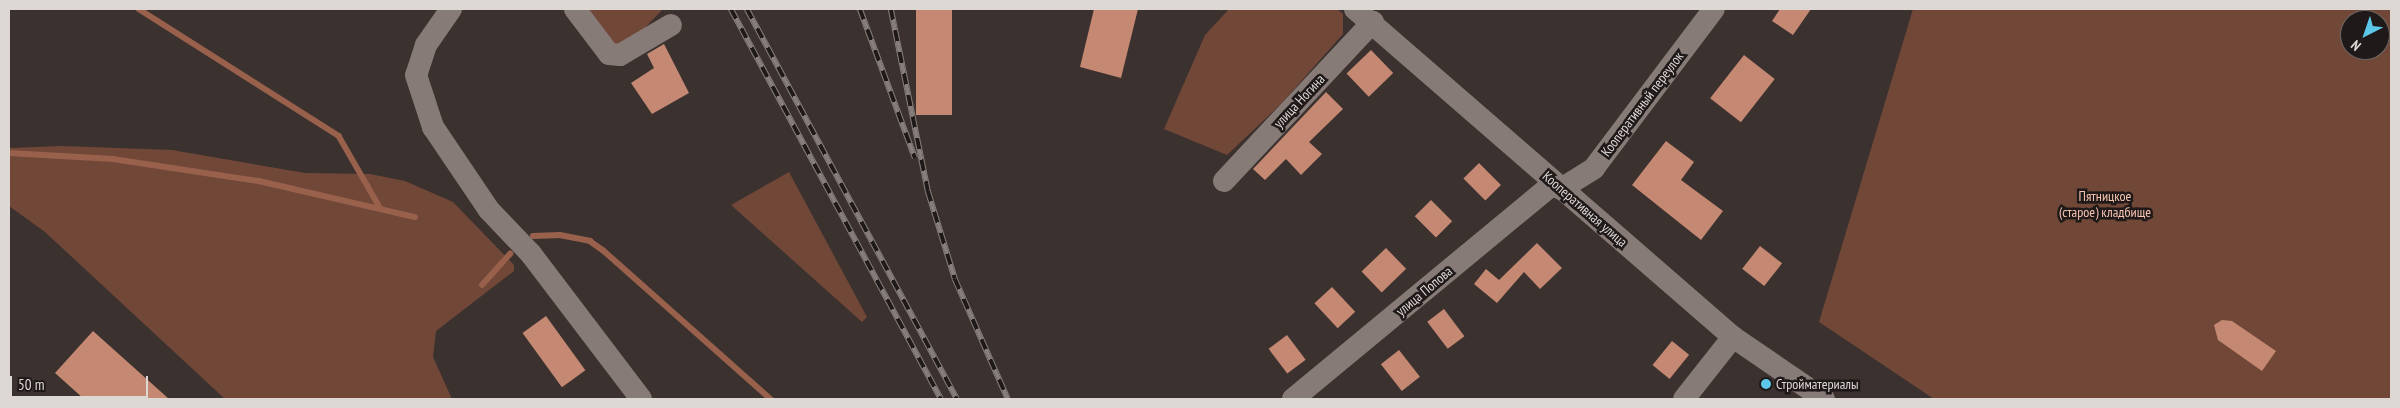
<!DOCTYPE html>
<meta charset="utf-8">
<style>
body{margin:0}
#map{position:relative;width:2400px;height:408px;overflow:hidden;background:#3b312e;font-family:"PT Sans Narrow",sans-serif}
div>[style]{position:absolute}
.green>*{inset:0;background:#714738}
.stream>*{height:5.5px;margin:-2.75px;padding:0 2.75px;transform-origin:2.75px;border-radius:2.75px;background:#99614c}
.building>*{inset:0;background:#c58973;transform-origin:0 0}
.minor>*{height:22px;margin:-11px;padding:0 11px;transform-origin:11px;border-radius:11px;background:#877b77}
.rail>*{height:5.5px;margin-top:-2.75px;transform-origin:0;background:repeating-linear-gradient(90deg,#1f1a19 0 11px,#867e7b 0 22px);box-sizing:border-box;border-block:1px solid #867e7b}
.dots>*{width:14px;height:14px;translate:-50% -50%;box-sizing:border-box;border:2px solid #1f1a19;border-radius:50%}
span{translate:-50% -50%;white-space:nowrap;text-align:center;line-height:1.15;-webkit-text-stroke:5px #1f1a19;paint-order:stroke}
.street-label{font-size:14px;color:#ded8d5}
.park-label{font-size:14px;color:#f8c3b0}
.poi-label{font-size:14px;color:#ded8d5}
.left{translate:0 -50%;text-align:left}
.frame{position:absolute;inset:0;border:10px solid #ded8d5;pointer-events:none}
.north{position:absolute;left:2340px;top:10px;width:50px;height:50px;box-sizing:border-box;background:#1f1a19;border:1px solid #6b6664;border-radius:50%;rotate:221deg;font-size:14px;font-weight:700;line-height:20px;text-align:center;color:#ded8d5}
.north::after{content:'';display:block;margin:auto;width:18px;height:22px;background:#5cc7e8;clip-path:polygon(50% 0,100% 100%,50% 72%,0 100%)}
.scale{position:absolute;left:10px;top:376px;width:138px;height:22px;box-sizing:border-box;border:2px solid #ded8d5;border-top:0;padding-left:6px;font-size:15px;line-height:18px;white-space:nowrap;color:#ded8d5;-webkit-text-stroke:4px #1f1a19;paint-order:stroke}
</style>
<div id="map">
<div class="green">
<div style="clip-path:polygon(584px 9px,663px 9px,636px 37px,613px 48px)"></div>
<div style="clip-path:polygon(1229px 9px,1337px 9px,1343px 14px,1343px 34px,1281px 104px,1227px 155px,1164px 129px,1205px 35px)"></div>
<div style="clip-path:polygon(evenodd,1913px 9px,2391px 9px,2391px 399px,1934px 399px,1819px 322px,1913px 9px,2350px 20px,2380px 20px,2380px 50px,2350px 50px,2350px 20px)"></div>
<div style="clip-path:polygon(63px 146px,172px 150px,305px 173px,370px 174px,405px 181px,453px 202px,514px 265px,514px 271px,436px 331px,433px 357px,452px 399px,225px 399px,45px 232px,9px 206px,9px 148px)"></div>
<div style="clip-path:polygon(789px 172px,867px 317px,862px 322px,731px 205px)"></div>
</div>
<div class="stream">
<div style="left:139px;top:9px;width:237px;rotate:32.4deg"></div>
<div style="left:339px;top:136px;width:84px;rotate:60.1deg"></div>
<div style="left:9px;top:153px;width:104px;rotate:3.3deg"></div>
<div style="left:113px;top:159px;width:148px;rotate:8.6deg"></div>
<div style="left:259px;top:181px;width:160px;rotate:13deg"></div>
<div style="left:533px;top:236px;width:27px;rotate:-2deg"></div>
<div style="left:560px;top:235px;width:31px;rotate:11deg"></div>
<div style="left:590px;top:241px;width:16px;rotate:35deg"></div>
<div style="left:603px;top:250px;width:225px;rotate:41.6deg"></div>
<div style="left:482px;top:285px;width:42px;rotate:-47.9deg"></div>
</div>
<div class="building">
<div style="left:916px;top:9px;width:36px;height:106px"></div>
<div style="clip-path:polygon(1094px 9px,1138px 9px,1121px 78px,1080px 67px)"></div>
<div style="clip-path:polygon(1780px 9px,1811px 9px,1793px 35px,1772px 21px)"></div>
<div style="clip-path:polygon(664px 44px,689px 93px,652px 114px,631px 83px,654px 68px,647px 54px)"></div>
<div style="left:1371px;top:50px;width:32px;height:34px;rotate:46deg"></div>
<div style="left:1744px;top:55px;width:39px;height:55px;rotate:38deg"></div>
<div style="clip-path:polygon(1326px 92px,1343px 109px,1309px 142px,1322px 154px,1301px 175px,1286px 159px,1265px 180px,1253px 169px)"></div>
<div style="clip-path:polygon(1666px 141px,1694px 162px,1681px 180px,1723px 211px,1701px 240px,1632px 185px)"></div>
<div style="left:1479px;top:163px;width:31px;height:22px;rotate:45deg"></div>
<div style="left:1431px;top:200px;width:30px;height:23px;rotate:45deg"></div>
<div style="clip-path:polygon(1537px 243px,1562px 268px,1540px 289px,1524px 272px,1497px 303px,1474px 284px,1486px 269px,1499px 280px)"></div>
<div style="left:1760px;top:246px;width:28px;height:29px;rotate:38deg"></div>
<div style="left:1386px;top:248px;width:29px;height:34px;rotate:46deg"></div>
<div style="left:1332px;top:287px;width:34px;height:24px;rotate:47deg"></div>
<div style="left:1444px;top:309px;width:34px;height:21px;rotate:53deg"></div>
<div style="left:546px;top:316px;width:67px;height:29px;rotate:54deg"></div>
<div style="clip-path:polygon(2222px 320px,2232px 321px,2276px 351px,2262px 371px,2218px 340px,2214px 325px)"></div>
<div style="clip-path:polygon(93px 331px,169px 399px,84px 399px,55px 373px)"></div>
<div style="left:1287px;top:335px;width:31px;height:23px;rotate:53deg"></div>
<div style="left:1672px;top:341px;width:22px;height:31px;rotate:39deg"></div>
<div style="left:1399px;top:350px;width:34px;height:23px;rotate:52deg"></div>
</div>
<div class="minor">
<div style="left:451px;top:9px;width:44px;rotate:124.8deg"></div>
<div style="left:426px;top:45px;width:32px;rotate:108deg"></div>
<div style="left:416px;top:75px;width:55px;rotate:71.9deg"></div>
<div style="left:433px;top:127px;width:100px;rotate:56deg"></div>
<div style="left:489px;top:210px;width:61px;rotate:46.3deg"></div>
<div style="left:531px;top:254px;width:182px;rotate:52.8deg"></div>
<div style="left:575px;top:9px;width:56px;rotate:52.9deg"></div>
<div style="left:609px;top:54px;width:11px;rotate:5deg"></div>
<div style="left:620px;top:55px;width:59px;rotate:-30.5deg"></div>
<div style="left:1355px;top:9px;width:500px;rotate:40.95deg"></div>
<div style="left:1733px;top:337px;width:110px;rotate:34.3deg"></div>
<div style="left:1224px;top:181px;width:218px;rotate:-46.9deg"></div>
<div style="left:1561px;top:189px;width:39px;rotate:-32deg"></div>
<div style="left:1594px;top:168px;width:199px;rotate:-53deg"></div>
<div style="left:1293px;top:399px;width:339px;rotate:-39.6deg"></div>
<div style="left:1684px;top:399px;width:79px;rotate:-51.7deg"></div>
</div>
<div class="rail">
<div style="left:731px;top:9px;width:443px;rotate:61.7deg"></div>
<div style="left:747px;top:9px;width:443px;rotate:61.7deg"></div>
<div style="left:860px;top:9px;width:159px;rotate:69.7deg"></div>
<div style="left:891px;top:9px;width:186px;rotate:78.5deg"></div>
<div style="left:928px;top:191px;width:92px;rotate:72.9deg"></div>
<div style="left:955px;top:279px;width:131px;rotate:66.2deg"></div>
</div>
<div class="dots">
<div style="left:1766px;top:384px;background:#5cc7e8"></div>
</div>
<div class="street-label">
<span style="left:1299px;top:101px;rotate:-47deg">улица Ногина</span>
<span style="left:1642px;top:104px;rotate:-53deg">Кооперативный переулок</span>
<span style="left:1585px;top:209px;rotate:41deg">Кооперативная улица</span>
<span style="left:1424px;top:291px;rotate:-40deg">улица Попова</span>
</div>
<div class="park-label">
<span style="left:2105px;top:204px">Пятницкое<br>(старое) кладбище</span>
</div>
<div class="poi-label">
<span class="left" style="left:1776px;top:384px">Стройматериалы</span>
</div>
<div class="frame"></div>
<div class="north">N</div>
<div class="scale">50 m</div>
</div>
